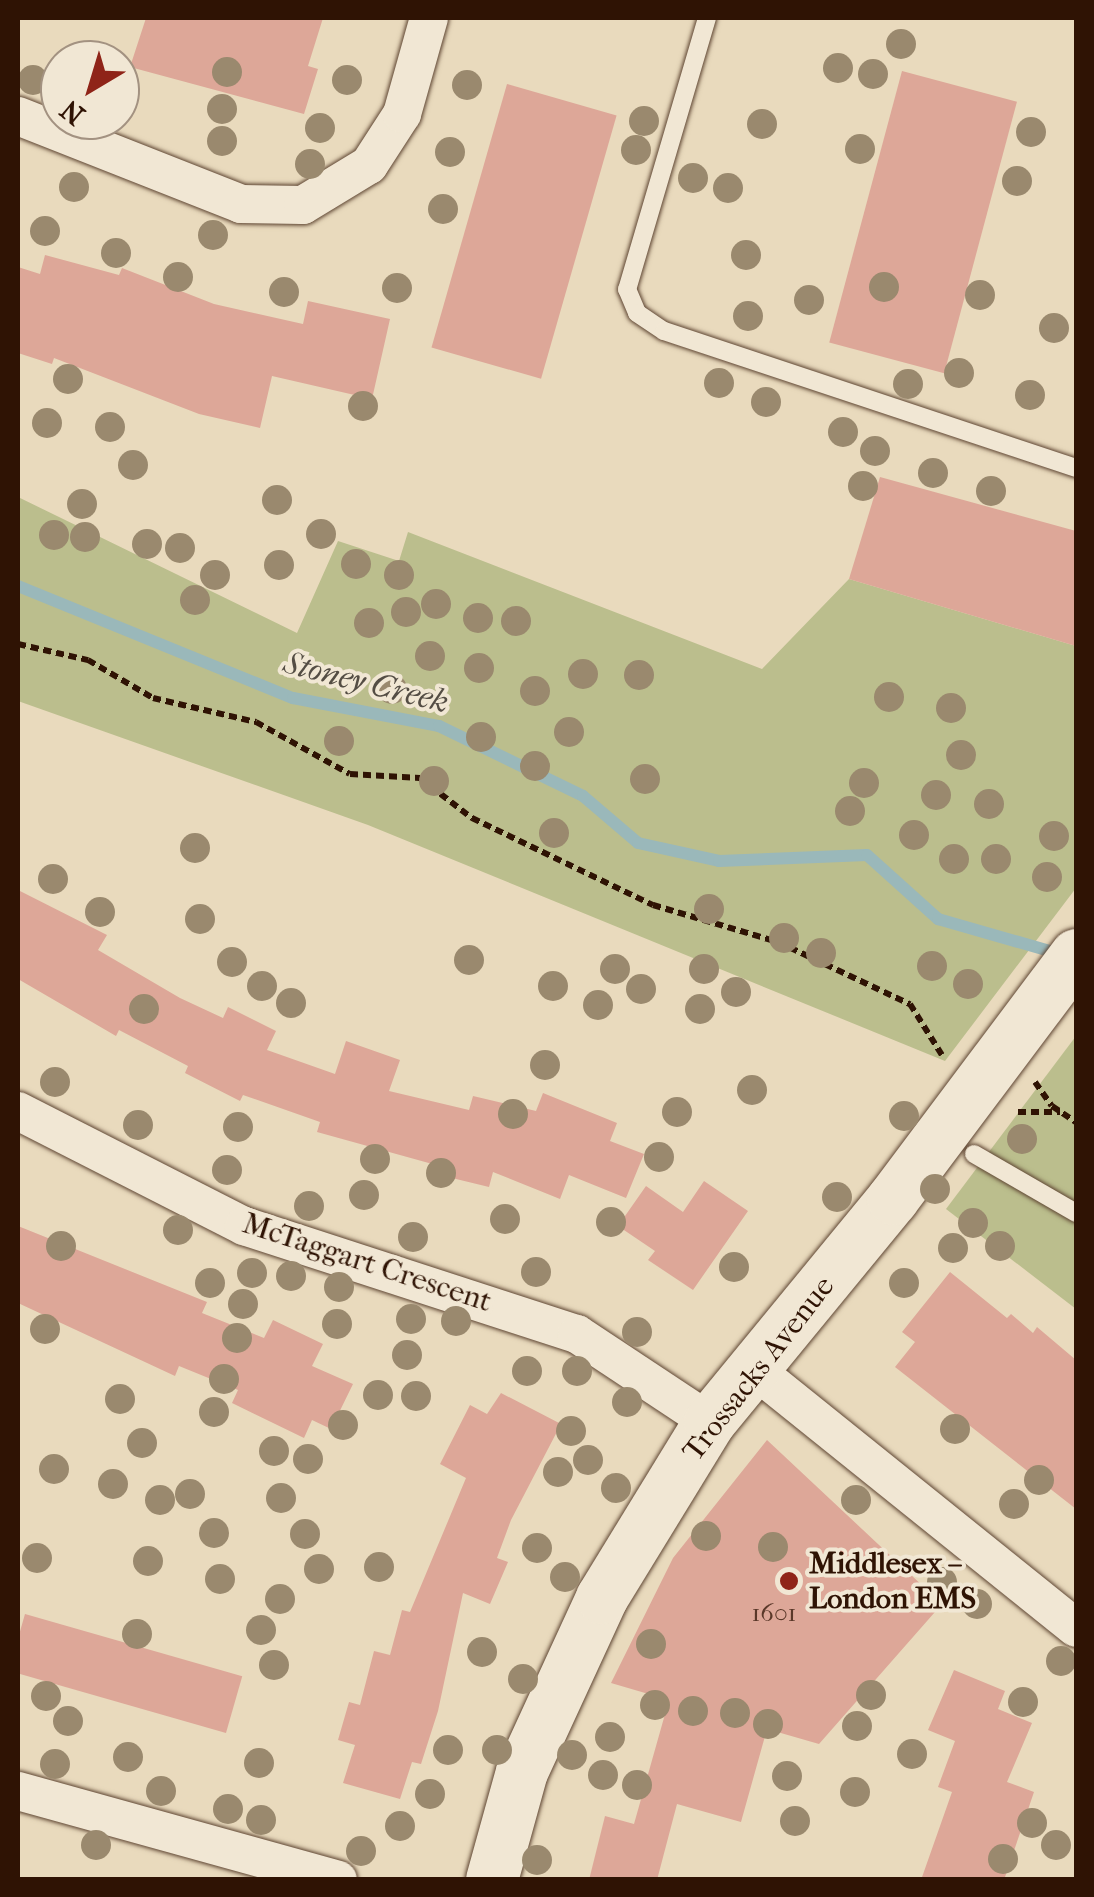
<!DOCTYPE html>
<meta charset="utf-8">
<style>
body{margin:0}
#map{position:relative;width:1094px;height:1897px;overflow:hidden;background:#e9dabd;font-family:"IM FELL French Canon",serif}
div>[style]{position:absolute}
.green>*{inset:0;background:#bbbe8d}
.stream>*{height:12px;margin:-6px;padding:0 6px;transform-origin:6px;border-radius:6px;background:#9ab8ba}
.building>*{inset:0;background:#dda798;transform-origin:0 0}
.path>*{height:6px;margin-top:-3px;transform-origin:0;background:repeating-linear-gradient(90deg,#2f1304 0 8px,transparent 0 13px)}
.roads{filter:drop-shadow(0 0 2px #5e4532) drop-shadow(0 0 2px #5e4532)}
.lane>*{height:18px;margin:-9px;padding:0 9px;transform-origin:9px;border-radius:9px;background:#f1e7d4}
.street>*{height:38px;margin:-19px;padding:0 19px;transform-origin:19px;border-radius:19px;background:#f1e7d4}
.secondary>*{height:52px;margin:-26px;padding:0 26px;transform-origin:26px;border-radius:26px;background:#f1e7d4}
.trees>*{width:30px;height:30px;margin:-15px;border-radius:50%;background:#9a896e}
.dots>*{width:28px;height:28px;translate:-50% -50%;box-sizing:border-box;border:5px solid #f1e7d4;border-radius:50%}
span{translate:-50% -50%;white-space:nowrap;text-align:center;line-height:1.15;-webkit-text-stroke:8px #f1e7d4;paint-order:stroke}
.number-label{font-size:25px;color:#5a3829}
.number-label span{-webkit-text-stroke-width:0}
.street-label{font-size:30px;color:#2f1304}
.poi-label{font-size:30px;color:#2f1304;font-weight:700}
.left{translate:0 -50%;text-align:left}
.water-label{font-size:32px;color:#544d44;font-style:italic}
.frame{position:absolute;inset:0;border:20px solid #2f1304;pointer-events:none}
.north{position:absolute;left:40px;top:40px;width:100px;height:100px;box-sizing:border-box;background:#f1e7d4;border:2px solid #a39281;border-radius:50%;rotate:218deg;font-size:28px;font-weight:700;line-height:40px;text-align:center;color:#2f1304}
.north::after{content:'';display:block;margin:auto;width:35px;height:45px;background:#8f2418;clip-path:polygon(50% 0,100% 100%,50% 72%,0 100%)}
</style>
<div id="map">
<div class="green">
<div style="clip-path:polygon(18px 497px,297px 633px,338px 541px,399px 561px,408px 532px,762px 669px,849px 579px,1076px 646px,1076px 888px,945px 1061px,368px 825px,18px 701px)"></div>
<div style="clip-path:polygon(1076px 1036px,1076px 1309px,946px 1209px)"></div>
</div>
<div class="stream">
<div style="left:18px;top:586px;width:297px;rotate:22.2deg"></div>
<div style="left:293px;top:698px;width:149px;rotate:10.9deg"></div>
<div style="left:439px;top:726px;width:160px;rotate:25.9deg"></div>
<div style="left:583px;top:796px;width:72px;rotate:40.5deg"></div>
<div style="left:638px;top:843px;width:83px;rotate:12.5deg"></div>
<div style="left:719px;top:861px;width:148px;rotate:-2.3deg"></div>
<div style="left:867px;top:855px;width:96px;rotate:42deg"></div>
<div style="left:938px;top:919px;width:127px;rotate:16deg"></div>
</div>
<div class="building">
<div style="clip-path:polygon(146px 18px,323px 18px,308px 66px,318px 69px,304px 114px,130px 67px)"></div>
<div style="left:902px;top:71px;width:119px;height:281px;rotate:15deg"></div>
<div style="left:507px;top:84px;width:114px;height:274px;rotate:16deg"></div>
<div style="clip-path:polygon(45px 255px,119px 275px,122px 268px,214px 304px,303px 324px,308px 301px,390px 319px,372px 399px,272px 376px,260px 428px,199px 414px,54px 358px,52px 364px,18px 353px,18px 267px,40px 274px)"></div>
<div style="clip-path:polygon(880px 477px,1076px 531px,1076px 646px,849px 579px)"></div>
<div style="clip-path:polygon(18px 890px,107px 935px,98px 950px,180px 998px,223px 1018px,228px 1007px,276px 1031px,267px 1050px,335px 1074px,346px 1041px,400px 1060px,389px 1091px,469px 1110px,473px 1096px,536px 1111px,543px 1093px,617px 1123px,610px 1141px,644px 1154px,626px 1198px,569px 1175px,560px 1199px,493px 1172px,489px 1187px,452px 1178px,454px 1170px,317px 1132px,320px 1122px,243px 1095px,240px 1101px,185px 1073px,188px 1066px,119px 1030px,116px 1036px,18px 979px)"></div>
<div style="clip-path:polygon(704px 1181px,748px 1211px,693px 1290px,648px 1260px,655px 1251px,618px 1226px,646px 1186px,683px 1212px)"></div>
<div style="clip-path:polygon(18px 1226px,207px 1302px,202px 1313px,264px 1338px,273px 1320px,323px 1344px,312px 1366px,353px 1384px,331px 1429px,312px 1420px,304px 1438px,232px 1403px,238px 1390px,179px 1366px,175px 1376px,18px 1303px)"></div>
<div style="clip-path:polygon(950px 1272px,1007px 1318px,1011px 1314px,1033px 1333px,1037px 1327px,1076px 1360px,1076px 1509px,895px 1367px,915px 1342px,902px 1332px)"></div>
<div style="clip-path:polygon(501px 1393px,561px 1424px,511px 1520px,497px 1558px,508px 1562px,490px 1604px,463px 1593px,438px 1711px,421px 1764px,412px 1762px,400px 1799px,343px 1783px,355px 1745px,338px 1740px,349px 1702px,360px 1705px,374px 1651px,390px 1655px,402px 1610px,410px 1612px,466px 1478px,440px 1464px,470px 1405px,487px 1414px)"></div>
<div style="clip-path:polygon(767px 1440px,942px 1604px,819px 1744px,767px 1729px,741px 1822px,677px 1804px,657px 1880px,589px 1880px,605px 1816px,634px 1824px,669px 1700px,611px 1683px,673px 1558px)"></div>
<div style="left:25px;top:1614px;width:226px;height:59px;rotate:16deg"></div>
<div style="clip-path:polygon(954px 1670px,1005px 1691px,998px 1709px,1032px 1723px,1007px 1782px,1034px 1792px,1004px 1880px,921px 1880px,952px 1792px,938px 1787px,955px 1741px,928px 1730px)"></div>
</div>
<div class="path">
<div style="left:18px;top:644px;width:72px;rotate:12.9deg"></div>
<div style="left:88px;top:660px;width:75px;rotate:30.3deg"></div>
<div style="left:153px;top:698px;width:106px;rotate:13.1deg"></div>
<div style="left:256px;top:722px;width:107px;rotate:29deg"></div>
<div style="left:350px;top:774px;width:70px;rotate:3.3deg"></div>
<div style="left:420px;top:778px;width:66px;rotate:37.6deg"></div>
<div style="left:472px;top:818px;width:201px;rotate:25.7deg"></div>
<div style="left:653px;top:905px;width:130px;rotate:16.5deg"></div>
<div style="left:778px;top:942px;width:146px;rotate:25.2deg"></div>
<div style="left:910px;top:1004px;width:60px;rotate:57.9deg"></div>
<div style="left:1035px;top:1082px;width:29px;rotate:55deg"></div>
<div style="left:1052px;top:1106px;width:29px;rotate:34deg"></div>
<div style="left:1018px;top:1112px;width:42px"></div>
</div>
<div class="roads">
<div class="lane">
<div style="left:707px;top:18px;width:283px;rotate:106.4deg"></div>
<div style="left:627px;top:289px;width:26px;rotate:67deg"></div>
<div style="left:637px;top:313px;width:32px;rotate:34deg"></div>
<div style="left:664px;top:331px;width:434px;rotate:18.4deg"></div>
<div style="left:974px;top:1154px;width:118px;rotate:30deg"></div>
</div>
<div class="street">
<div style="left:18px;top:116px;width:240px;rotate:21.5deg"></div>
<div style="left:241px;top:204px;width:62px;rotate:0.9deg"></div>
<div style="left:303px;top:205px;width:77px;rotate:-31.2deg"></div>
<div style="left:369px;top:165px;width:61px;rotate:-57.1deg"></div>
<div style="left:402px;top:114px;width:100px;rotate:-74.3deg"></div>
<div style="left:18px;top:1111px;width:254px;rotate:27deg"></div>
<div style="left:244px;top:1226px;width:350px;rotate:18deg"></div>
<div style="left:577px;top:1334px;width:159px;rotate:33.5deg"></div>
<div style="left:754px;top:1369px;width:413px;rotate:38.8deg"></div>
<div style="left:18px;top:1791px;width:332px;rotate:15.5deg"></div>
</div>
<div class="secondary">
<div style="left:492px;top:1880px;width:112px;rotate:-74.5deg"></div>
<div style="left:522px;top:1772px;width:192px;rotate:-65.3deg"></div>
<div style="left:602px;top:1598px;width:206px;rotate:-58.5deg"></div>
<div style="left:710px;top:1422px;width:288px;rotate:-50.6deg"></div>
<div style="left:893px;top:1199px;width:305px;rotate:-53.1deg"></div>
</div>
</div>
<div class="trees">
<div style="left:901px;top:44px"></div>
<div style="left:838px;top:68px"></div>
<div style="left:227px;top:72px"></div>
<div style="left:873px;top:74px"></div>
<div style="left:33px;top:80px"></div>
<div style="left:347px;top:80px"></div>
<div style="left:467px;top:85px"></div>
<div style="left:222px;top:109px"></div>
<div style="left:644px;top:121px"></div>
<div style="left:762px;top:124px"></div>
<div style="left:320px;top:128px"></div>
<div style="left:1031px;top:132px"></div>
<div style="left:222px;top:141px"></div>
<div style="left:860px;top:149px"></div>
<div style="left:636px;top:150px"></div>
<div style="left:450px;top:152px"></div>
<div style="left:310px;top:164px"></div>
<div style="left:693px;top:178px"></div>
<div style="left:1017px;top:181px"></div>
<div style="left:74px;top:187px"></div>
<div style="left:728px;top:188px"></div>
<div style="left:443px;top:209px"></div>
<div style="left:45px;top:231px"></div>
<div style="left:213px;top:235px"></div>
<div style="left:116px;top:253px"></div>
<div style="left:746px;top:255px"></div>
<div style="left:178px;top:277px"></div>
<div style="left:884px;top:287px"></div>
<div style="left:397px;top:288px"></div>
<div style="left:284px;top:292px"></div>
<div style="left:980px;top:295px"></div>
<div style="left:809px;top:300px"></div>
<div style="left:748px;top:316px"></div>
<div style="left:1054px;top:328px"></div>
<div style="left:959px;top:373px"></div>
<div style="left:68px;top:379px"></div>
<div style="left:719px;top:383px"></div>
<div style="left:908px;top:384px"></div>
<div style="left:1030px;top:395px"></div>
<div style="left:766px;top:402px"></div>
<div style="left:363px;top:406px"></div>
<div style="left:47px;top:423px"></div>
<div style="left:110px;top:427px"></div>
<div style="left:843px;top:432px"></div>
<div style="left:875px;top:451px"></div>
<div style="left:133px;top:465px"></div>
<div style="left:933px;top:473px"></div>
<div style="left:863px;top:486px"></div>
<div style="left:991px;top:491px"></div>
<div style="left:277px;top:500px"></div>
<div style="left:82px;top:504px"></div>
<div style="left:321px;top:534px"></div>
<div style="left:54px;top:535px"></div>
<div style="left:85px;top:537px"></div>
<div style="left:147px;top:544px"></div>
<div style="left:180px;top:548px"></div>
<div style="left:356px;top:564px"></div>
<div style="left:279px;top:565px"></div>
<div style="left:215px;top:575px"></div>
<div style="left:399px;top:575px"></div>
<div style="left:195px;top:600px"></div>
<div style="left:436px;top:604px"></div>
<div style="left:406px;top:612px"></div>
<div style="left:478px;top:618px"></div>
<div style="left:516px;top:621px"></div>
<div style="left:369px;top:623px"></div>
<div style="left:430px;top:656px"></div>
<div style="left:479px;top:668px"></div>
<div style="left:583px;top:674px"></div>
<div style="left:639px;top:675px"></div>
<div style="left:392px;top:689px"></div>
<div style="left:535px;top:691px"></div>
<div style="left:889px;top:697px"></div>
<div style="left:951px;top:708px"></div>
<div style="left:569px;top:732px"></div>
<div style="left:481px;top:737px"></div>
<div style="left:339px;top:741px"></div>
<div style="left:961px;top:755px"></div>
<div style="left:535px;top:766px"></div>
<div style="left:645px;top:779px"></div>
<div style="left:434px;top:781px"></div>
<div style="left:864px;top:783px"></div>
<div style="left:936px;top:795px"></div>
<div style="left:989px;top:804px"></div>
<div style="left:850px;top:811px"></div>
<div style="left:554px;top:833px"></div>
<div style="left:914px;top:835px"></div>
<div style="left:1054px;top:836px"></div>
<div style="left:195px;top:848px"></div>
<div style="left:954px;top:859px"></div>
<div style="left:996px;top:859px"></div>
<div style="left:1047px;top:877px"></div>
<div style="left:53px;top:879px"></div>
<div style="left:709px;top:909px"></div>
<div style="left:100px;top:912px"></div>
<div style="left:200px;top:919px"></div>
<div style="left:784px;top:938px"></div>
<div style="left:821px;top:953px"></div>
<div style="left:469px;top:960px"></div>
<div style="left:232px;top:962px"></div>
<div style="left:932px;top:966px"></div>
<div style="left:615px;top:969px"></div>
<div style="left:704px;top:969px"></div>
<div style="left:968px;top:984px"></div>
<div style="left:262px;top:986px"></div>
<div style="left:553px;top:986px"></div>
<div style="left:641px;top:989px"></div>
<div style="left:736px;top:992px"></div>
<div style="left:291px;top:1003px"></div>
<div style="left:598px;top:1005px"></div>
<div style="left:144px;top:1009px"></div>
<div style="left:700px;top:1009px"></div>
<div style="left:545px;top:1065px"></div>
<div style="left:55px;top:1082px"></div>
<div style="left:752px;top:1090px"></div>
<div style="left:677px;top:1112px"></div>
<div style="left:513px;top:1114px"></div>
<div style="left:904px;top:1116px"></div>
<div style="left:138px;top:1125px"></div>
<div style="left:238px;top:1127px"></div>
<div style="left:1022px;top:1139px"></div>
<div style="left:659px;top:1157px"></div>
<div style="left:375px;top:1159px"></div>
<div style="left:227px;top:1170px"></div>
<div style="left:441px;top:1173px"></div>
<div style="left:935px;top:1189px"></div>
<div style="left:364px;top:1195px"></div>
<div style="left:837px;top:1197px"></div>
<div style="left:309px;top:1206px"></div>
<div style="left:505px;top:1219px"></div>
<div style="left:611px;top:1222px"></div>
<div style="left:973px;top:1223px"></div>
<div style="left:178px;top:1230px"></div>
<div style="left:413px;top:1237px"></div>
<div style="left:61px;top:1246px"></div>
<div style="left:1000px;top:1246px"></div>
<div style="left:953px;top:1248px"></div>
<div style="left:734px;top:1267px"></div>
<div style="left:536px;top:1272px"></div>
<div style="left:252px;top:1273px"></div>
<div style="left:291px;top:1276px"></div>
<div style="left:210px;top:1283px"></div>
<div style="left:904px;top:1283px"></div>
<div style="left:339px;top:1287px"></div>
<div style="left:243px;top:1304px"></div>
<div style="left:411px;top:1319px"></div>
<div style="left:456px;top:1321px"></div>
<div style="left:337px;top:1324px"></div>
<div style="left:45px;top:1329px"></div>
<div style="left:637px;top:1332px"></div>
<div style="left:237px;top:1338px"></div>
<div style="left:407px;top:1355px"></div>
<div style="left:527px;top:1371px"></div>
<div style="left:577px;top:1371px"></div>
<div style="left:224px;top:1379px"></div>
<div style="left:378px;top:1395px"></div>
<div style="left:416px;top:1396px"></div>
<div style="left:120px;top:1399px"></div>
<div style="left:627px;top:1402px"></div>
<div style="left:214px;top:1412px"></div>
<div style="left:343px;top:1425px"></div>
<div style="left:955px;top:1429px"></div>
<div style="left:571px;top:1431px"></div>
<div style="left:142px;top:1443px"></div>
<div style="left:274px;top:1451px"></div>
<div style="left:308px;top:1459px"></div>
<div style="left:588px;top:1460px"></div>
<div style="left:54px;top:1469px"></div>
<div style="left:558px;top:1472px"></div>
<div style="left:1039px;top:1480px"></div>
<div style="left:113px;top:1484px"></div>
<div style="left:616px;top:1488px"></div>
<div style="left:190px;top:1494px"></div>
<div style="left:281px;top:1498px"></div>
<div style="left:160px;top:1500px"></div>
<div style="left:856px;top:1500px"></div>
<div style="left:1014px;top:1504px"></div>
<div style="left:214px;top:1533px"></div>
<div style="left:305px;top:1534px"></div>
<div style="left:706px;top:1536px"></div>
<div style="left:773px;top:1547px"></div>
<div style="left:537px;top:1548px"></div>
<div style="left:37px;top:1558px"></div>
<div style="left:148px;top:1561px"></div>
<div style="left:379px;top:1567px"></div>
<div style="left:319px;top:1569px"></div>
<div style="left:565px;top:1577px"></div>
<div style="left:220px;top:1579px"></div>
<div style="left:942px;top:1582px"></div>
<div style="left:280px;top:1599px"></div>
<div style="left:977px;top:1604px"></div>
<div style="left:261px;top:1630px"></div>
<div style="left:137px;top:1634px"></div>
<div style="left:651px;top:1644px"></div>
<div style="left:482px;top:1652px"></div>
<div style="left:1061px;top:1661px"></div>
<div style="left:274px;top:1665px"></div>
<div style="left:523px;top:1679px"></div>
<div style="left:871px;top:1695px"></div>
<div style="left:46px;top:1696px"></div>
<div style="left:1023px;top:1702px"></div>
<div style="left:655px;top:1705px"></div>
<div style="left:693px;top:1711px"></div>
<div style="left:735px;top:1713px"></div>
<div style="left:68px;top:1721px"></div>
<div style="left:768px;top:1724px"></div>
<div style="left:857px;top:1726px"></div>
<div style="left:610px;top:1737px"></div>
<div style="left:448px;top:1750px"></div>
<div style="left:497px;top:1750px"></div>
<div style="left:912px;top:1754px"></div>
<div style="left:572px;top:1755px"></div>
<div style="left:128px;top:1757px"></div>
<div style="left:259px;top:1763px"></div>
<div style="left:55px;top:1764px"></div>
<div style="left:603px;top:1775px"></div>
<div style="left:787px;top:1776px"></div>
<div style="left:637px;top:1785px"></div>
<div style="left:161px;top:1791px"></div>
<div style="left:855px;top:1792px"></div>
<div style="left:430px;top:1794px"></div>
<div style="left:228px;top:1809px"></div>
<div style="left:261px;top:1820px"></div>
<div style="left:795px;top:1821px"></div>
<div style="left:1032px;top:1823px"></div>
<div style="left:400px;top:1826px"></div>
<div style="left:96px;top:1845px"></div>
<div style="left:1056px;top:1845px"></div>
<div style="left:361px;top:1851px"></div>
<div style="left:1003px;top:1859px"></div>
<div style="left:537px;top:1860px"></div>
</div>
<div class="dots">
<div style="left:789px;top:1581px;background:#8f2418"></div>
</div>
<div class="number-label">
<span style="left:774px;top:1613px">1601</span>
</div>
<div class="street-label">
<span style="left:367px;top:1263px;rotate:18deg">McTaggart Crescent</span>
<span style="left:759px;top:1369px;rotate:-52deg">Trossacks Avenue</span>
</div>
<div class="poi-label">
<span class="left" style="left:809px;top:1581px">Middlesex –<br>London EMS</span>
</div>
<div class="water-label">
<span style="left:366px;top:683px;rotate:14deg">Stoney Creek</span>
</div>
<div class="frame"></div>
<div class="north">N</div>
</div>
